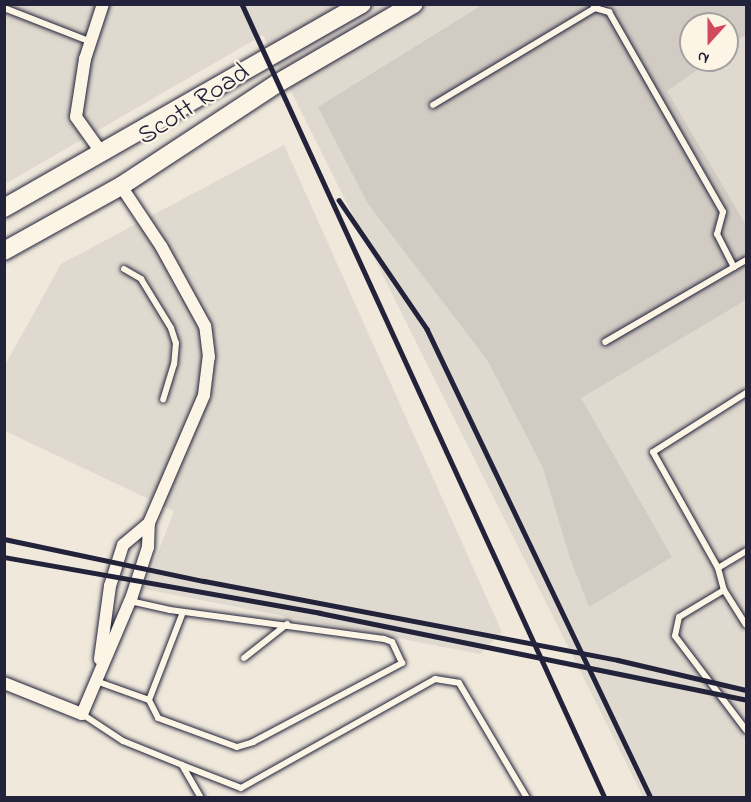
<!DOCTYPE html>
<style>
body{margin:0}
#map{position:relative;width:751px;height:802px;overflow:hidden;background:#efe8db;font-family:"Indie Flower",sans-serif}
div>[style]{position:absolute}
.built>*{inset:0;background:#e0d9cf}
.green>*{inset:0;background:#d1cbc3}
.roads{filter:drop-shadow(0 0 2px #22223b) drop-shadow(0 0 2px #22223b)}
.service>*{height:6px;margin:-3px;padding:0 3px;transform-origin:3px;border-radius:3px;background:#fcf5e5}
.minor>*{height:12px;margin:-6px;padding:0 6px;transform-origin:6px;border-radius:6px;background:#fcf5e5}
.secondary>*{height:18px;margin:-9px;padding:0 9px;transform-origin:9px;border-radius:9px;background:#fcf5e5}
.rail>*{height:4.5px;margin:-2.25px;padding:0 2.25px;transform-origin:2.25px;border-radius:2.25px;background:#22223b}
span{translate:-50% -50%;white-space:nowrap;text-align:center;line-height:1.15;-webkit-text-stroke:4.5px #fcf5e5;paint-order:stroke}
.street-label{font-size:27px;color:#22223b}
.frame{position:absolute;inset:0;border:6px solid #22223b;pointer-events:none}
.north{position:absolute;left:679px;top:12px;width:60px;height:60px;box-sizing:border-box;background:#fcf5e5;border:2px solid #a5a1a1;border-radius:50%;rotate:201deg;font-size:16px;font-weight:700;line-height:24px;text-align:center;color:#22223b}
.north::after{content:'';display:block;margin:auto;width:21px;height:27px;background:#d1495b;clip-path:polygon(50% 0,100% 100%,50% 72%,0 100%)}
</style>
<div id="map">
<div class="built">
<div style="clip-path:polygon(evenodd,5px 5px,746px 5px,746px 797px,643px 797px,263px 35px,5px 184px,5px 5px,691px 24px,727px 24px,727px 60px,691px 60px,691px 24px)"></div>
<div style="clip-path:polygon(284px 145px,502px 632px,480px 654px,144px 589px,174px 511px,5px 431px,5px 365px,61px 264px)"></div>
</div>
<div class="green">
<div style="clip-path:polygon(482px 5px,746px 5px,746px 34px,727px 48px,727px 24px,691px 24px,691px 60px,711px 60px,667px 91px,746px 225px,746px 300px,581px 398px,672px 557px,589px 607px,570px 558px,543px 468px,488px 361px,368px 204px,318px 107px)"></div>
</div>
<div class="roads">
<div class="service">
<div style="left:593px;top:4px;width:4px;rotate:63deg"></div>
<div style="left:595px;top:8px;width:15px;rotate:16deg"></div>
<div style="left:609px;top:12px;width:230px;rotate:60.3deg"></div>
<div style="left:723px;top:212px;width:23px;rotate:105deg"></div>
<div style="left:717px;top:234px;width:37px;rotate:63deg"></div>
<div style="left:734px;top:267px;width:149px;rotate:149.8deg"></div>
<div style="left:4px;top:8px;width:93px;rotate:21.3deg"></div>
<div style="left:433px;top:105px;width:189px;rotate:-30.9deg"></div>
<div style="left:734px;top:267px;width:14px;rotate:-30deg"></div>
<div style="left:124px;top:269px;width:20px;rotate:30deg"></div>
<div style="left:141px;top:279px;width:57px;rotate:58.5deg"></div>
<div style="left:171px;top:328px;width:16px;rotate:72deg"></div>
<div style="left:176px;top:343px;width:21px;rotate:95deg"></div>
<div style="left:174px;top:364px;width:37px;rotate:107deg"></div>
<div style="left:746px;top:393px;width:110px;rotate:147.6deg"></div>
<div style="left:653px;top:452px;width:133px;rotate:60.7deg"></div>
<div style="left:718px;top:568px;width:23px;rotate:75deg"></div>
<div style="left:724px;top:590px;width:41px;rotate:57.8deg"></div>
<div style="left:718px;top:568px;width:33px;rotate:-31deg"></div>
<div style="left:724px;top:590px;width:52px;rotate:149deg"></div>
<div style="left:679px;top:617px;width:19px;rotate:102deg"></div>
<div style="left:675px;top:636px;width:118px;rotate:52.9deg"></div>
<div style="left:244px;top:658px;width:55px;rotate:-38.3deg"></div>
<div style="left:96px;top:681px;width:56px;rotate:19.7deg"></div>
<div style="left:149px;top:700px;width:20px;rotate:63deg"></div>
<div style="left:158px;top:718px;width:84px;rotate:20.2deg"></div>
<div style="left:237px;top:747px;width:17px;rotate:-17deg"></div>
<div style="left:253px;top:742px;width:169px;rotate:-27.9deg"></div>
<div style="left:402px;top:663px;width:23px;rotate:-115deg"></div>
<div style="left:392px;top:642px;width:9px;rotate:-159deg"></div>
<div style="left:384px;top:639px;width:216px;rotate:-172.3deg"></div>
<div style="left:170px;top:610px;width:41px;rotate:-167.3deg"></div>
<div style="left:149px;top:700px;width:94px;rotate:-68.9deg"></div>
<div style="left:82px;top:714px;width:49px;rotate:33.4deg"></div>
<div style="left:123px;top:741px;width:64px;rotate:22.1deg"></div>
<div style="left:182px;top:765px;width:38px;rotate:60deg"></div>
<div style="left:182px;top:765px;width:63px;rotate:21.3deg"></div>
<div style="left:241px;top:788px;width:223px;rotate:-29.3deg"></div>
<div style="left:435px;top:679px;width:24px;rotate:9deg"></div>
<div style="left:459px;top:683px;width:134px;rotate:59.4deg"></div>
</div>
<div class="minor">
<div style="left:101px;top:152px;width:43px;rotate:-125.5deg"></div>
<div style="left:76px;top:117px;width:59px;rotate:-81.2deg"></div>
<div style="left:85px;top:59px;width:58px;rotate:-71.9deg"></div>
<div style="left:100px;top:659px;width:74px;rotate:-82.2deg"></div>
<div style="left:110px;top:586px;width:43px;rotate:-72.4deg"></div>
<div style="left:123px;top:545px;width:34px;rotate:-40deg"></div>
<div style="left:4px;top:683px;width:84px;rotate:21.7deg"></div>
<div style="left:82px;top:714px;width:128px;rotate:-67deg"></div>
<div style="left:132px;top:596px;width:52px;rotate:-71.9deg"></div>
<div style="left:148px;top:547px;width:24px;rotate:-88deg"></div>
<div style="left:149px;top:523px;width:139px;rotate:-66.7deg"></div>
<div style="left:204px;top:395px;width:38px;rotate:-83deg"></div>
<div style="left:209px;top:357px;width:31px;rotate:-97deg"></div>
<div style="left:205px;top:326px;width:91px;rotate:-118.8deg"></div>
<div style="left:161px;top:246px;width:72px;rotate:-123.7deg"></div>
</div>
<div class="secondary">
<div style="left:4px;top:208px;width:412px;rotate:-29.7deg"></div>
<div style="left:4px;top:251px;width:134px;rotate:-29.1deg"></div>
<div style="left:121px;top:186px;width:188px;rotate:-33.3deg"></div>
<div style="left:278px;top:83px;width:157px;rotate:-30.2deg"></div>
</div>
</div>
<div class="rail">
<div style="left:242px;top:4px;width:873px;rotate:65.43deg"></div>
<div style="left:339px;top:200px;width:156px;rotate:55.7deg"></div>
<div style="left:427px;top:329px;width:520px;rotate:64.47deg"></div>
<div style="left:4px;top:539px;width:204px;rotate:11.9deg"></div>
<div style="left:204px;top:581px;width:421px;rotate:10.8deg"></div>
<div style="left:618px;top:660px;width:131px;rotate:13.2deg"></div>
<div style="left:4px;top:557px;width:321px;rotate:10deg"></div>
<div style="left:320px;top:613px;width:435px;rotate:11.5deg"></div>
</div>
<div class="street-label">
<span style="left:194px;top:105px;rotate:-33deg">Scott Road</span>
</div>
<div class="frame"></div>
<div class="north">N</div>
</div>
